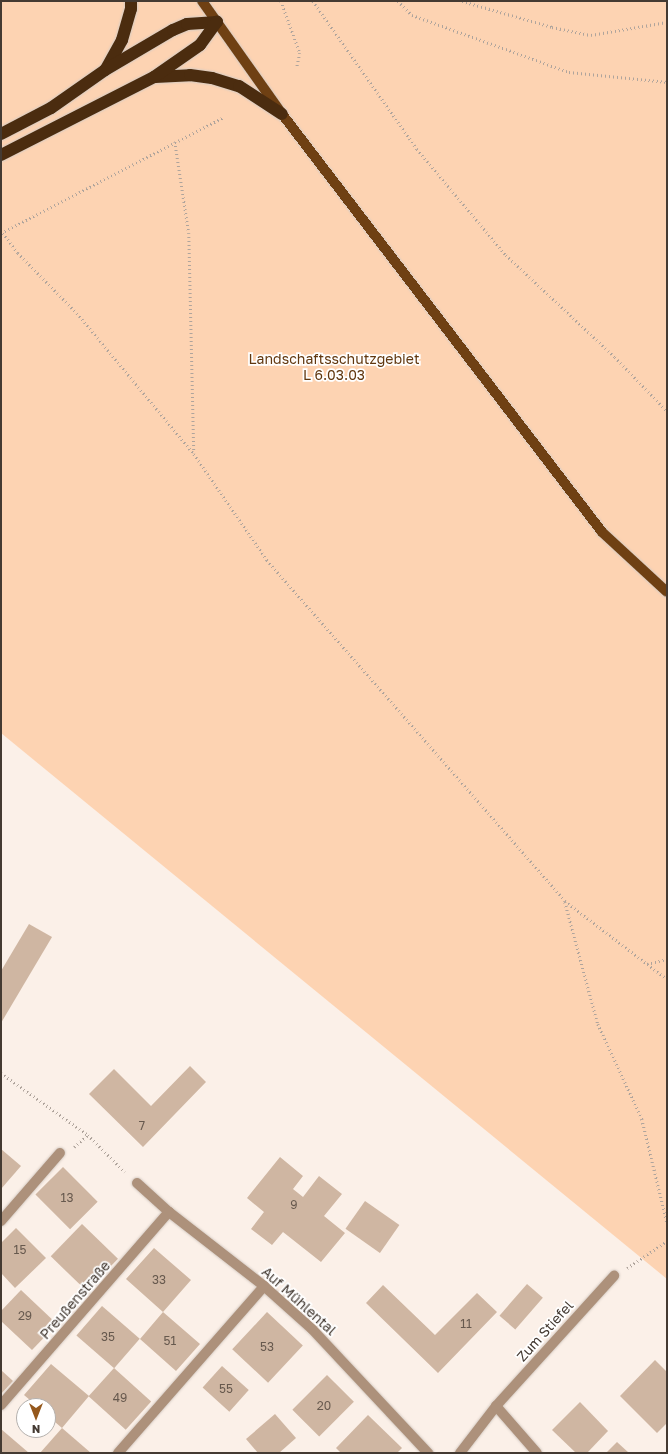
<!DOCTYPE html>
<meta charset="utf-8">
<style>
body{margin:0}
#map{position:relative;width:668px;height:1454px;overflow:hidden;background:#fbf0e8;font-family:"Golos Text",sans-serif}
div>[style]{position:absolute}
.green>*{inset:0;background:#fdd3b2}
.building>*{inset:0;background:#cfb6a2;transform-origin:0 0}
.path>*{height:2.5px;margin-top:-1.25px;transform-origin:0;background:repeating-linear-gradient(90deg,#afa49c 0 1px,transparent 0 4px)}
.roads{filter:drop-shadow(0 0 1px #d6ccc4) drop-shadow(0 0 1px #d6ccc4)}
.minor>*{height:10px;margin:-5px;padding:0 5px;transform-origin:5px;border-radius:5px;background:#ad917b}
.major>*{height:10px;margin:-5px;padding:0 5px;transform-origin:5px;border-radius:5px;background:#6f4013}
.highway>*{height:12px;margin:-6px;padding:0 6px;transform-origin:6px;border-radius:6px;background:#4b2c0f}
span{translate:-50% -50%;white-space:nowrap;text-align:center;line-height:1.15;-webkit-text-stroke:3.5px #fff;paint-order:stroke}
.number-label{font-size:12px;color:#67594e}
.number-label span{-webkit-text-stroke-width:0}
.park-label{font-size:14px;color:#61370e}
.street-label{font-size:14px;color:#443a32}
.frame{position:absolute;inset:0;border:2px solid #443a32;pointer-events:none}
.north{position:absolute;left:16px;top:1398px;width:40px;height:40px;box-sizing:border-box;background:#fff;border:1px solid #b4b0ad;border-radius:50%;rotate:180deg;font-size:11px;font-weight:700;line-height:16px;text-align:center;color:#443a32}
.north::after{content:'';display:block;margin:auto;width:14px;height:18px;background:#95581c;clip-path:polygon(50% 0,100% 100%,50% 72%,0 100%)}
</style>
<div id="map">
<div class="green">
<div style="clip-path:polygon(1px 1px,667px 1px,667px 1279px,1px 733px)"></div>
</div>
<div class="building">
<div style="clip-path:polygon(29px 924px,52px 937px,1px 1023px,1px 971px)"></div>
<div style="clip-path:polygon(190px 1066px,206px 1082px,143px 1147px,89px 1094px,114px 1069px,151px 1106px)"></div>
<div style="clip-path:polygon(1px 1149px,21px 1166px,1px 1189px)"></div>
<div style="clip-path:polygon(280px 1157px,303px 1176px,293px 1189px,303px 1197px,319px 1176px,342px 1194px,324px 1216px,345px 1233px,321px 1262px,283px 1232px,272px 1245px,251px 1229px,264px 1212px,247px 1198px)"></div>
<div style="left:63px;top:1167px;width:49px;height:39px;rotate:45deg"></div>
<div style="left:365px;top:1201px;width:42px;height:34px;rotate:35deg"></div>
<div style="left:82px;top:1224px;width:50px;height:45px;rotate:44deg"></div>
<div style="clip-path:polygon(16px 1228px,46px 1258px,15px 1288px,1px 1273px,1px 1243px)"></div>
<div style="clip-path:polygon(154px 1248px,191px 1280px,163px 1312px,200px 1344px,176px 1371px,140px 1339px,163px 1312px,126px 1279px)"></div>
<div style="left:527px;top:1284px;width:21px;height:42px;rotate:41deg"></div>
<div style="clip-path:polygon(383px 1285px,435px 1335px,477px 1293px,497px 1312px,438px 1373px,366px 1303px)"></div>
<div style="clip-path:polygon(21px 1290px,57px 1324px,32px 1350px,1px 1321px,1px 1311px)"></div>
<div style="left:102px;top:1306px;width:50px;height:39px;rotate:41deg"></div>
<div style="left:267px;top:1312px;width:49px;height:51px;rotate:43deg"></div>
<div style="clip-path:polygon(655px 1360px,667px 1372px,667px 1423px,657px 1433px,620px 1396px)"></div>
<div style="clip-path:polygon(51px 1364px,89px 1396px,62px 1428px,48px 1416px,48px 1406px,37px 1406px,24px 1395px)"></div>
<div style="left:222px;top:1366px;width:36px;height:29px;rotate:42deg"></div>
<div style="left:114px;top:1368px;width:50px;height:38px;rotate:42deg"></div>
<div style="clip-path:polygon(1px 1370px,13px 1381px,1px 1394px)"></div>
<div style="left:327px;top:1375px;width:38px;height:49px;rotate:45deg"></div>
<div style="clip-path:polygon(580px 1402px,608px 1431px,587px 1453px,576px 1453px,552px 1430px)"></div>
<div style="clip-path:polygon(275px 1414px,296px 1438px,279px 1453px,258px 1453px,246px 1439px)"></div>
<div style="clip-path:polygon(368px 1415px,402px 1448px,397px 1453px,341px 1453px,336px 1448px)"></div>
<div style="clip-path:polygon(62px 1428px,91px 1453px,40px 1453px)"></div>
<div style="clip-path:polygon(1px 1429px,29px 1453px,1px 1453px)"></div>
<div style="clip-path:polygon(617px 1442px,629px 1453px,606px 1453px)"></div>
</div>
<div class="path">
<div style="left:281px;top:1px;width:55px;rotate:69.9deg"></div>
<div style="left:300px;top:53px;width:14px;rotate:102deg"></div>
<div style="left:313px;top:1px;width:181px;rotate:54.9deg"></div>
<div style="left:417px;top:149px;width:138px;rotate:50deg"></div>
<div style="left:506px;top:255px;width:149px;rotate:43.1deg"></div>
<div style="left:615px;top:357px;width:75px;rotate:46.1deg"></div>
<div style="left:398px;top:1px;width:20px;rotate:45deg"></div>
<div style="left:412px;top:15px;width:167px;rotate:20deg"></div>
<div style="left:569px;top:72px;width:99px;rotate:5.8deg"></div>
<div style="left:462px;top:1px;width:94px;rotate:16.1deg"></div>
<div style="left:552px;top:27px;width:40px;rotate:12deg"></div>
<div style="left:591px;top:35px;width:77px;rotate:-9.7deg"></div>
<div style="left:175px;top:142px;width:92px;rotate:81.3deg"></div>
<div style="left:189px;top:233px;width:220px;rotate:88.7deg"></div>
<div style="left:1px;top:233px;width:251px;rotate:-27.5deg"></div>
<div style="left:3px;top:233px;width:25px;rotate:53deg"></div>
<div style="left:18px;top:253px;width:84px;rotate:45.5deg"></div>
<div style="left:77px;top:313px;width:183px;rotate:50.3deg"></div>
<div style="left:194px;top:454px;width:129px;rotate:55.4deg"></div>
<div style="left:267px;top:560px;width:453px;rotate:48.8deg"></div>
<div style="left:565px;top:901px;width:128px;rotate:37.4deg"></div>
<div style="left:565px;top:902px;width:126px;rotate:74.9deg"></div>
<div style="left:598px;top:1024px;width:105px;rotate:65.1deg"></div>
<div style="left:642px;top:1119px;width:106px;rotate:76.4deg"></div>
<div style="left:647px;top:964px;width:21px;rotate:-14deg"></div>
<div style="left:1px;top:1073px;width:107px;rotate:35.5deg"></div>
<div style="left:88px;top:1135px;width:52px;rotate:45deg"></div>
<div style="left:74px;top:1147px;width:18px;rotate:-41deg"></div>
<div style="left:627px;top:1268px;width:48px;rotate:-34deg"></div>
</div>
<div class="roads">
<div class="minor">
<div style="left:137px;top:1183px;width:43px;rotate:42.2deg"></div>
<div style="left:169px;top:1212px;width:120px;rotate:37.9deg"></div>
<div style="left:264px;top:1286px;width:64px;rotate:41.9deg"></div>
<div style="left:312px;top:1329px;width:170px;rotate:46.9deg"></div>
<div style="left:1px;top:1221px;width:90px;rotate:-49.1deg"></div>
<div style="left:1px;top:1405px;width:256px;rotate:-49deg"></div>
<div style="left:496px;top:1406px;width:62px;rotate:48.9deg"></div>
<div style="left:118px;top:1453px;width:222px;rotate:-48.8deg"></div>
<div style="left:460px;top:1453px;width:59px;rotate:-52.5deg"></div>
<div style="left:496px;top:1406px;width:176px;rotate:-47.8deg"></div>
</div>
<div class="major">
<div style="left:202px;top:1px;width:138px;rotate:54.7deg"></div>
<div style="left:282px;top:114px;width:526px;rotate:52.56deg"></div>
<div style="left:602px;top:532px;width:88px;rotate:42.7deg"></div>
</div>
<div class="highway">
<div style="left:106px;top:69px;width:33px;rotate:-61deg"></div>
<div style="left:122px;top:40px;width:32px;rotate:-74deg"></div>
<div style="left:131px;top:9px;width:8px;rotate:-90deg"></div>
<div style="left:155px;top:77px;width:35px;rotate:-3deg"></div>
<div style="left:190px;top:75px;width:22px;rotate:8deg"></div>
<div style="left:212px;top:78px;width:28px;rotate:17deg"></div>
<div style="left:239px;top:86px;width:51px;rotate:33.1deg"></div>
<div style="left:1px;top:134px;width:56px;rotate:-27.5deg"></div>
<div style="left:51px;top:108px;width:66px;rotate:-35.1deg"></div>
<div style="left:105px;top:70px;width:79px;rotate:-30.5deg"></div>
<div style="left:173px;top:30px;width:15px;rotate:-23deg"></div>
<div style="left:187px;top:24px;width:30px;rotate:-4deg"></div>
<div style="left:1px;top:155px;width:172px;rotate:-27deg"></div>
<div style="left:154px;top:77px;width:56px;rotate:-34.8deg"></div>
<div style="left:200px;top:45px;width:29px;rotate:-54deg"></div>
</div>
</div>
<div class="number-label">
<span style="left:142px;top:1126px">7</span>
<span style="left:67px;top:1198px">13</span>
<span style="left:294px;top:1205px">9</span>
<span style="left:20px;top:1250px">15</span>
<span style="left:159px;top:1280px">33</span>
<span style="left:25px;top:1316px">29</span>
<span style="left:466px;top:1324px">11</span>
<span style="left:108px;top:1337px">35</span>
<span style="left:170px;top:1341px">51</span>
<span style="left:267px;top:1347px">53</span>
<span style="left:226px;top:1389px">55</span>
<span style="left:120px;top:1398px">49</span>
<span style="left:324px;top:1406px">20</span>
</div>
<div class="park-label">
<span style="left:334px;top:367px">Landschaftsschutzgebiet<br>L 6.03.03</span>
</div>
<div class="street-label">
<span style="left:75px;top:1300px;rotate:-49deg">Preußenstraße</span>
<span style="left:299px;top:1301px;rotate:42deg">Auf Mühlental</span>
<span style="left:545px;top:1331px;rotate:-48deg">Zum Stiefel</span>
</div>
<div class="frame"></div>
<div class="north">N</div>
</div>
